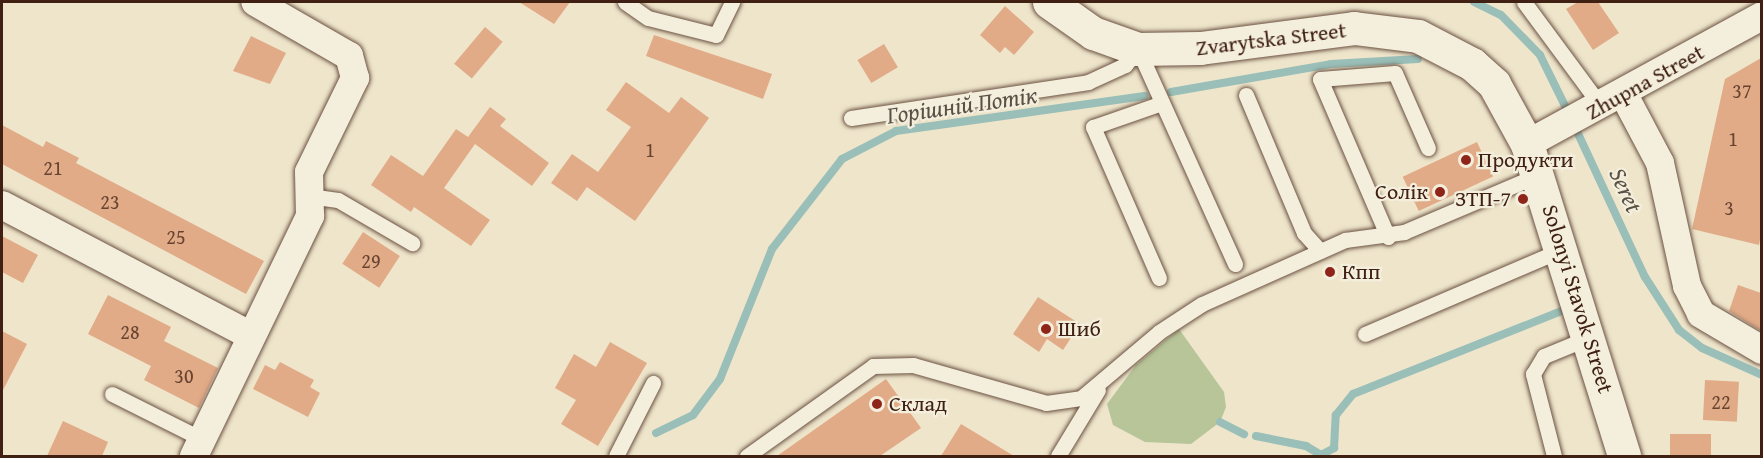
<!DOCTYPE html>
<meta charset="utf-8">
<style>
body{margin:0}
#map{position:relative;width:1763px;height:458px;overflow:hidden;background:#eee5cb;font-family:"Gentium Book Plus",serif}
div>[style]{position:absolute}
.green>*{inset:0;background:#b7c598}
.stream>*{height:8px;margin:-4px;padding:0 4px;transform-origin:4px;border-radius:4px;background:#99bfb8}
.building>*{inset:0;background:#e1ab88;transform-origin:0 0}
.roads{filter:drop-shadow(0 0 2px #6b5141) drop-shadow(0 0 2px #6b5141)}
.lane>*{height:15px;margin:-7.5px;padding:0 7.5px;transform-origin:7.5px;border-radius:7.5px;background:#f4eedd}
.street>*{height:28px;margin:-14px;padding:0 14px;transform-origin:14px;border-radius:14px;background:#f4eedd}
.secondary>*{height:33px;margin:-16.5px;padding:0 16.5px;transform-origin:16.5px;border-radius:16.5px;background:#f4eedd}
.dots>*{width:16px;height:16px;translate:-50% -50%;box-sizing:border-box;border:3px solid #f4eedd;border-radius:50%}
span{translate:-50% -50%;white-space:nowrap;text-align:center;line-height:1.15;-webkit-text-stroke:4.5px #f4eedd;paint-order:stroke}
.number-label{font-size:20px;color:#684330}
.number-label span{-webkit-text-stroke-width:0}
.street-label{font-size:22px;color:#3f2013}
.poi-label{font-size:22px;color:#3f2013}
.left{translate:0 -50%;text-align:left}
.right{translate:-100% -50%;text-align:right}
.water-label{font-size:24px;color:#5a5045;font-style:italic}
.frame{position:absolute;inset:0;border:3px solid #3f2013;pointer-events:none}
</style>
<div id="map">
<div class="green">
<div style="clip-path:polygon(1179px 329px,1224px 392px,1226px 407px,1220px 422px,1191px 444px,1145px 442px,1113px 425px,1107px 404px,1136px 365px)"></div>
</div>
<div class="stream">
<div style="left:1474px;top:2px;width:30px;rotate:26deg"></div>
<div style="left:1501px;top:15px;width:56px;rotate:45.7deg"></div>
<div style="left:1540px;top:55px;width:66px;rotate:63.8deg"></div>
<div style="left:1171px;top:92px;width:162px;rotate:-9.9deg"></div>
<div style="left:1331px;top:64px;width:87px;rotate:-3.3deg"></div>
<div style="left:1574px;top:125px;width:168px;rotate:65deg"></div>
<div style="left:1645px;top:277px;width:63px;rotate:57.3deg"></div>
<div style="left:1679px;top:330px;width:29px;rotate:38deg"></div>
<div style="left:1702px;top:348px;width:66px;rotate:24.2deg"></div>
<div style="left:1220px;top:422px;width:27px;rotate:27deg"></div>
<div style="left:656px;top:433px;width:41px;rotate:-25.9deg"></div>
<div style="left:693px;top:415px;width:45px;rotate:-53.1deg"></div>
<div style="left:720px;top:379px;width:140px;rotate:-68.2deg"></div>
<div style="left:772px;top:249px;width:114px;rotate:-52.1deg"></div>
<div style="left:842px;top:159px;width:61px;rotate:-27.4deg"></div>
<div style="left:896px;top:131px;width:251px;rotate:-8deg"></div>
<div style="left:1256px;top:436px;width:51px;rotate:11.3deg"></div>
<div style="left:1306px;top:446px;width:17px;rotate:31deg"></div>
<div style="left:1321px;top:455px;width:15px;rotate:-28deg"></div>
<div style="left:1334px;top:448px;width:33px;rotate:-87deg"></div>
<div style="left:1336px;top:415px;width:27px;rotate:-51deg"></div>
<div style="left:1353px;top:394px;width:227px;rotate:-21.7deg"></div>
</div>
<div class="building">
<div style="clip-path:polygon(519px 2px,570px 2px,554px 24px)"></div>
<div style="clip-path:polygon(1578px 2px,1598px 2px,1619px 33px,1593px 50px,1566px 9px)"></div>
<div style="clip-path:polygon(1005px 6px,1034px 32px,1014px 55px,1005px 47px,1000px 53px,980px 35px)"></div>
<div style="left:485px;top:27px;width:23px;height:48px;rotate:40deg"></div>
<div style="clip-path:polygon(654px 35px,772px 74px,763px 99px,646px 56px)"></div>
<div style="clip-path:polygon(251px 36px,286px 53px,270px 84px,233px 71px)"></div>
<div style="left:884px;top:44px;width:27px;height:31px;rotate:59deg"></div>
<div style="clip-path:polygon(1761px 58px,1761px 234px,1759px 245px,1692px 229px,1725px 79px)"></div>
<div style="clip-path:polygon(626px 82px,669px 113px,681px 97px,709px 118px,635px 221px,587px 187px,577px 201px,551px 183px,572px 154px,598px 172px,631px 127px,606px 110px)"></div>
<div style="clip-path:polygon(490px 107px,506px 119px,500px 126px,549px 163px,532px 186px,475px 144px,444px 188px,490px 220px,471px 246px,414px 207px,411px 212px,371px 185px,391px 155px,423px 176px,456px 129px,468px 137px)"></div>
<div style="clip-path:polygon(2px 125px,43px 147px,46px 141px,79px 158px,76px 163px,264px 261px,246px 294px,2px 164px)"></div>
<div style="left:1477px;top:142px;width:38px;height:82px;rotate:65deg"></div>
<div style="left:363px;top:232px;width:44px;height:38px;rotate:33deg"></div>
<div style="clip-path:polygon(2px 236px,38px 255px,23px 283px,2px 272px)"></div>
<div style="clip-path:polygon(1738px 285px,1761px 293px,1761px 331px,1729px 311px)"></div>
<div style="clip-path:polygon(108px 295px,171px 327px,164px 341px,218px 368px,199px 408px,144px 380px,151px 366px,88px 334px)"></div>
<div style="clip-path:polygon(1038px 297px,1080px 324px,1063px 350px,1047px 339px,1039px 352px,1013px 334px)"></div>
<div style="clip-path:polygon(2px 331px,27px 344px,2px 392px)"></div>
<div style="clip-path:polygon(610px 342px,647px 363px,598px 446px,561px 424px,576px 400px,555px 388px,574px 354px,596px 367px)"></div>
<div style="clip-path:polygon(280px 362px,314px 380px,310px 387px,320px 393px,308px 417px,253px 389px,265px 365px,275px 370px)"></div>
<div style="clip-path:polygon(886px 379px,921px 428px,880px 456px,777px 456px)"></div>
<div style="left:1705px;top:380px;width:34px;height:40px;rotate:3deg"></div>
<div style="clip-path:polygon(63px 421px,108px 442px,102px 456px,47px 456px)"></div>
<div style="clip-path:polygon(961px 424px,1014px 456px,941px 456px)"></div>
<div style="left:1670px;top:434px;width:41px;height:22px"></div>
</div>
<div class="roads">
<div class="lane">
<div style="left:625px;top:2px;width:28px;rotate:35deg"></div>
<div style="left:648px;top:18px;width:70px;rotate:14deg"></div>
<div style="left:716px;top:35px;width:37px;rotate:-64deg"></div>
<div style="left:1524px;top:2px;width:129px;rotate:53.5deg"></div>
<div style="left:1246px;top:95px;width:150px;rotate:67.2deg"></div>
<div style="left:1304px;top:233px;width:24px;rotate:48deg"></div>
<div style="left:851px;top:118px;width:240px;rotate:-8.6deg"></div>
<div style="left:1088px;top:82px;width:41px;rotate:-24.7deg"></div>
<div style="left:1125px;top:65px;width:21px;rotate:-51deg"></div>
<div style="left:1138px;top:49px;width:236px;rotate:65.7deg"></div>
<div style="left:309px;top:196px;width:29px;rotate:8deg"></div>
<div style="left:338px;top:200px;width:86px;rotate:30.2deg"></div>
<div style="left:1388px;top:237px;width:172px;rotate:-113.3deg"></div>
<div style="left:1320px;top:79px;width:75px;rotate:-4.6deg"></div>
<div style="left:1395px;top:73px;width:82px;rotate:66.3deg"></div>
<div style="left:1159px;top:278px;width:165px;rotate:-113.6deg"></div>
<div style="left:1093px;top:127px;width:73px;rotate:-19.2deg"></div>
<div style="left:1365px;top:334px;width:215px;rotate:-23.2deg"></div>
<div style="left:112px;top:394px;width:101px;rotate:26.6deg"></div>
<div style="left:616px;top:456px;width:82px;rotate:-63.1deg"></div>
<div style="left:747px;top:456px;width:155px;rotate:-35.5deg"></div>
<div style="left:873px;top:366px;width:40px;rotate:-1.4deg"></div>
<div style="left:913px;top:365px;width:138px;rotate:15.9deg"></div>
<div style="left:1046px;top:403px;width:35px;rotate:-8deg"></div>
<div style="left:1081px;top:398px;width:102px;rotate:-40.2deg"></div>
<div style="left:1159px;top:332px;width:51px;rotate:-33.1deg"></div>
<div style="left:1202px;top:304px;width:157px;rotate:-24.1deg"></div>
<div style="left:1345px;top:240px;width:60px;rotate:-7.7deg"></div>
<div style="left:1404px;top:232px;width:146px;rotate:-23deg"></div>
<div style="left:1058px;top:456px;width:77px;rotate:-58.8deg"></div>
<div style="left:1554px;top:456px;width:85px;rotate:-104.4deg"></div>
<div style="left:1533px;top:374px;width:21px;rotate:-59deg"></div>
<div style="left:1544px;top:356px;width:50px;rotate:-22.4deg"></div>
</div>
<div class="street">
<div style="left:1624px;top:95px;width:77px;rotate:62.1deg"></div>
<div style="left:1660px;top:163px;width:126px;rotate:77.6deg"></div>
<div style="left:1687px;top:286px;width:31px;rotate:63deg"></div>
<div style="left:1701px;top:314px;width:71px;rotate:30.5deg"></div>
<div style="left:1527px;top:144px;width:268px;rotate:-28.6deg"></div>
<div style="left:2px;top:205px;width:280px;rotate:27.7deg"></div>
<div style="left:194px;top:456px;width:267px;rotate:-64.2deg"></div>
<div style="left:310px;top:216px;width:44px;rotate:-91.3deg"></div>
<div style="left:309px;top:172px;width:105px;rotate:-63.9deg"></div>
<div style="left:355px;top:78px;width:23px;rotate:-105deg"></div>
<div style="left:349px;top:56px;width:108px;rotate:-150.1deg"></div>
</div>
<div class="secondary">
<div style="left:1049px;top:2px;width:54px;rotate:35.2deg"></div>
<div style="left:1093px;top:33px;width:48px;rotate:19.6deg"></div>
<div style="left:1138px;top:49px;width:62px;rotate:-0.9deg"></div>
<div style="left:1200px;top:48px;width:155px;rotate:-7.4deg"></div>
<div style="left:1354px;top:28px;width:64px;rotate:7.1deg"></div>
<div style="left:1418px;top:36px;width:61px;rotate:27.4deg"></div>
<div style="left:1472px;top:64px;width:30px;rotate:42deg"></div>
<div style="left:1494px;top:84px;width:68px;rotate:61.2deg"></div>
<div style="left:1527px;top:144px;width:327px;rotate:72.7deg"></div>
</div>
</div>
<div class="dots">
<div style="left:1466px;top:160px;background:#8f2418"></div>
<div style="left:1440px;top:192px;background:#8f2418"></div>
<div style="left:1523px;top:199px;background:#8f2418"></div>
<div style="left:1330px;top:272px;background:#8f2418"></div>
<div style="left:1046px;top:329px;background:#8f2418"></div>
<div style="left:877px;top:404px;background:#8f2418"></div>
</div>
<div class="number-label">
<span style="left:1742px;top:90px">37</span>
<span style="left:1733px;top:138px">1</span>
<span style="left:650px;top:149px">1</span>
<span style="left:53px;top:167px">21</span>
<span style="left:110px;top:201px">23</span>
<span style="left:1729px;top:207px">3</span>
<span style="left:176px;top:236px">25</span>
<span style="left:371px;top:260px">29</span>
<span style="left:130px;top:331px">28</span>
<span style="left:184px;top:375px">30</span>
<span style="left:1721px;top:401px">22</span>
</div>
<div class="street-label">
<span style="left:1271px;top:39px;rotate:-7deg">Zvarytska Street</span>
<span style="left:1645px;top:82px;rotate:-29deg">Zhupna Street</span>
<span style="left:1578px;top:299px;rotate:73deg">Solonyi Stavok Street</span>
</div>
<div class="poi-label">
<span class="left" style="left:1478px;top:160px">Продукти</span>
<span class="right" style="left:1428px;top:192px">Солік</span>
<span class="right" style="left:1511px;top:199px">ЗТП-7</span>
<span class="left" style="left:1342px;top:272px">Кпп</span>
<span class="left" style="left:1058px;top:329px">Шиб</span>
<span class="left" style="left:889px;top:404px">Склад</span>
</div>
<div class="water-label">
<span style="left:962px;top:105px;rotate:-8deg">Горішній Потік</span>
<span style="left:1626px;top:190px;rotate:65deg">Seret</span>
</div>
<div class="frame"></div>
</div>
